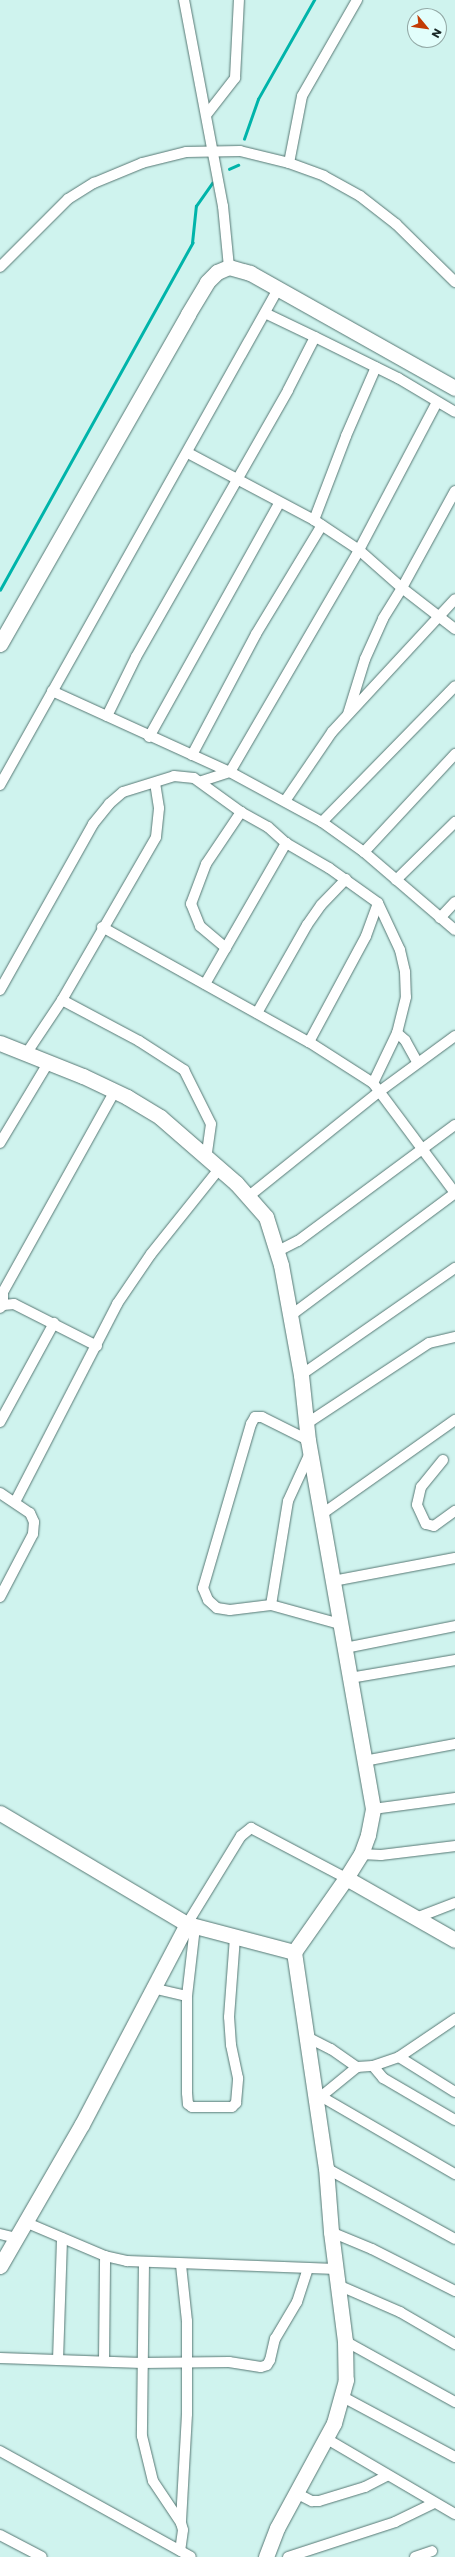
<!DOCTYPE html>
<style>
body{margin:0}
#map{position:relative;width:455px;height:2557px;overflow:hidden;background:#cff3ee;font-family:Poppins,sans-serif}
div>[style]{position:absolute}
.stream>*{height:2.5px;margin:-1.25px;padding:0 1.25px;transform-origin:1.25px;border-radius:1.25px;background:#00b4aa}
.roads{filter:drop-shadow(0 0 1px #577874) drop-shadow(0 0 1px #577874)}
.street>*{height:10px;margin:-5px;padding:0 5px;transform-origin:5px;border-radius:5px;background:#fff}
.secondary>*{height:15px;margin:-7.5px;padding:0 7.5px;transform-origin:7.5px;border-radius:7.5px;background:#fff}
span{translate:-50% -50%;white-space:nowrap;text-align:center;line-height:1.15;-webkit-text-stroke:3.5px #e2fefb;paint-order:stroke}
.north{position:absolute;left:407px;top:8px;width:40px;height:40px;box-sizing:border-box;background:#e2fefb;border:1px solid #92a8a5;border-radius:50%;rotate:119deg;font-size:11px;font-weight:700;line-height:16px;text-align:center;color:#192725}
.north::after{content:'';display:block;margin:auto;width:14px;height:18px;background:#c23b03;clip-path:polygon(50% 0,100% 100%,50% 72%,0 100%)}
</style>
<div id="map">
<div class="stream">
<div style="left:244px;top:139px;width:42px;rotate:-70.7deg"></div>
<div style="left:258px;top:99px;width:114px;rotate:-60.5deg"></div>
<div style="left:229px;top:169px;width:10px;rotate:-24deg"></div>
<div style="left:0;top:590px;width:397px;rotate:-61deg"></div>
<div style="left:192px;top:243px;width:37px;rotate:-84deg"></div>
<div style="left:196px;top:206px;width:28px;rotate:-55deg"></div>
</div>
<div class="roads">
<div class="street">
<div style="left:184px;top:0;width:210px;rotate:79.3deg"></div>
<div style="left:223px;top:206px;width:61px;rotate:84.4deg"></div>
<div style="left:207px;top:114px;width:46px;rotate:-52.1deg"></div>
<div style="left:235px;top:78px;width:78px;rotate:-87.1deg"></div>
<div style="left:289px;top:163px;width:68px;rotate:-79deg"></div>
<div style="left:302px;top:96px;width:111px;rotate:-60.2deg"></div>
<div style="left:0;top:267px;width:96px;rotate:-45deg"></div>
<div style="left:68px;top:199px;width:31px;rotate:-32deg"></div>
<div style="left:94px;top:183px;width:52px;rotate:-22.6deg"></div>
<div style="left:142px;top:163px;width:45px;rotate:-14deg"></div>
<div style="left:186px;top:152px;width:54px;rotate:-1.1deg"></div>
<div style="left:240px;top:151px;width:50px;rotate:13.8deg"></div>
<div style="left:289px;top:163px;width:37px;rotate:20deg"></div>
<div style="left:324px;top:176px;width:41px;rotate:29.1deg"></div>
<div style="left:360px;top:196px;width:46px;rotate:37.9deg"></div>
<div style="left:396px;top:224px;width:83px;rotate:44.5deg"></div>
<div style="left:315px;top:337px;width:93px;rotate:26.3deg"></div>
<div style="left:398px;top:378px;width:66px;rotate:30.8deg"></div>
<div style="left:188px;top:453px;width:143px;rotate:28deg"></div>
<div style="left:314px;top:520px;width:54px;rotate:33.7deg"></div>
<div style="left:359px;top:550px;width:57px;rotate:41.5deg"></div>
<div style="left:402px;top:588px;width:36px;rotate:122deg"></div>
<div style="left:383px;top:619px;width:44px;rotate:114.2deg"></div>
<div style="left:365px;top:659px;width:58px;rotate:107.2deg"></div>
<div style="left:455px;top:491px;width:111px;rotate:118.7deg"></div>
<div style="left:402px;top:588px;width:67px;rotate:37.7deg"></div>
<div style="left:314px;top:520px;width:90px;rotate:-69.1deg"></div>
<div style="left:346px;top:436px;width:75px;rotate:-66.5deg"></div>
<div style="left:52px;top:691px;width:196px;rotate:24.5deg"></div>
<div style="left:230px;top:772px;width:105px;rotate:28.5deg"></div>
<div style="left:322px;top:822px;width:52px;rotate:35.5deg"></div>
<div style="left:364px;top:852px;width:120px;rotate:40.6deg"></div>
<div style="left:107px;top:716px;width:66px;rotate:-63.8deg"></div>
<div style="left:136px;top:657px;width:307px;rotate:-60.3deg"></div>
<div style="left:288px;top:390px;width:59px;rotate:-63deg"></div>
<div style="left:315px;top:337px;width:55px;rotate:-154.4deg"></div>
<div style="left:149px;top:737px;width:268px;rotate:-60.9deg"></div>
<div style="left:192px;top:755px;width:137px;rotate:-62.1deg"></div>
<div style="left:256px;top:634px;width:127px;rotate:-58.8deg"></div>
<div style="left:202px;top:781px;width:29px;rotate:-18deg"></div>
<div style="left:230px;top:772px;width:257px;rotate:-59.8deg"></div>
<div style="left:359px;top:550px;width:167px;rotate:-62.2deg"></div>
<div style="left:0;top:785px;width:569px;rotate:-60.73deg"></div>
<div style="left:285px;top:801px;width:83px;rotate:-55.7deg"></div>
<div style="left:332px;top:732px;width:181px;rotate:-47.2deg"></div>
<div style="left:322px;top:822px;width:190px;rotate:-45.6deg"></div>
<div style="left:364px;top:852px;width:134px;rotate:-47.1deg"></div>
<div style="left:396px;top:880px;width:83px;rotate:-44.5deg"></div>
<div style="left:440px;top:918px;width:22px;rotate:-47deg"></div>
<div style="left:102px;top:927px;width:237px;rotate:29.1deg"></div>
<div style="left:309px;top:1042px;width:76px;rotate:32.6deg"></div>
<div style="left:373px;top:1083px;width:137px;rotate:53.3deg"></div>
<div style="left:226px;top:948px;width:34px;rotate:-140deg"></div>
<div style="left:200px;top:926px;width:24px;rotate:-112deg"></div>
<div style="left:191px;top:904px;width:43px;rotate:-69.4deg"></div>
<div style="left:206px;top:864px;width:63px;rotate:-56.1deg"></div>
<div style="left:205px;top:984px;width:163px;rotate:-60.1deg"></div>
<div style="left:0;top:990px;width:190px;rotate:-60.7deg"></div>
<div style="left:93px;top:824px;width:26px;rotate:-51deg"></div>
<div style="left:109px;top:804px;width:18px;rotate:-41deg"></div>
<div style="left:123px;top:792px;width:53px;rotate:-17.4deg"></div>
<div style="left:174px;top:776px;width:20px;rotate:6deg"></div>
<div style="left:194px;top:778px;width:58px;rotate:35.9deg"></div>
<div style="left:241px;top:812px;width:31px;rotate:29deg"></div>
<div style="left:268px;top:827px;width:24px;rotate:42deg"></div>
<div style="left:286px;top:843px;width:50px;rotate:30.2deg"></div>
<div style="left:329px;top:868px;width:60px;rotate:35.5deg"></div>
<div style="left:378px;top:903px;width:52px;rotate:64.9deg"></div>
<div style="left:400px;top:950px;width:23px;rotate:77deg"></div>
<div style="left:405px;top:972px;width:25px;rotate:88deg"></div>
<div style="left:406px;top:997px;width:37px;rotate:104deg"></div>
<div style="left:397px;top:1033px;width:55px;rotate:115.6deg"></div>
<div style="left:62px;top:1000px;width:87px;rotate:28deg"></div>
<div style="left:139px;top:1041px;width:54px;rotate:32.8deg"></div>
<div style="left:184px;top:1070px;width:60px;rotate:63.4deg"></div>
<div style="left:211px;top:1124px;width:34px;rotate:98deg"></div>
<div style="left:257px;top:1013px;width:101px;rotate:-60.4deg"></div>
<div style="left:307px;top:925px;width:24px;rotate:-55deg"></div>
<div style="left:321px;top:905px;width:36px;rotate:-46deg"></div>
<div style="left:397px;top:1033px;width:11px;rotate:41deg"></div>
<div style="left:405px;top:1040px;width:26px;rotate:61deg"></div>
<div style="left:309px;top:1042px;width:120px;rotate:-61.7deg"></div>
<div style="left:366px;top:936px;width:35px;rotate:-70deg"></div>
<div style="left:26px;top:1054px;width:65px;rotate:-56.3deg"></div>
<div style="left:62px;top:1000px;width:188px;rotate:-60deg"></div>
<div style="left:156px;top:837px;width:29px;rotate:-84deg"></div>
<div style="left:159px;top:808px;width:24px;rotate:-99deg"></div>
<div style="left:0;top:1143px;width:93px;rotate:-59deg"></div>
<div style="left:249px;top:1196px;width:168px;rotate:-38.7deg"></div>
<div style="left:380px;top:1091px;width:93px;rotate:-36.3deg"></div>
<div style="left:278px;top:1251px;width:22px;rotate:-27deg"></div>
<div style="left:298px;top:1241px;width:195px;rotate:-36.5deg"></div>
<div style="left:3px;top:1305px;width:13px;rotate:-90deg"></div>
<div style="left:3px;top:1292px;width:230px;rotate:-60.9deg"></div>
<div style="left:0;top:1308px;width:4px;rotate:-45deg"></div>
<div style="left:3px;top:1305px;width:11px;rotate:-5deg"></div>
<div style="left:14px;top:1304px;width:93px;rotate:26.8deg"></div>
<div style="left:290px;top:1316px;width:206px;rotate:-36.7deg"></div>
<div style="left:301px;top:1375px;width:188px;rotate:-34.8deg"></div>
<div style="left:0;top:1422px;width:113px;rotate:-61.4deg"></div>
<div style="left:306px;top:1424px;width:147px;rotate:-33.4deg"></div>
<div style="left:429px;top:1343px;width:27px;rotate:-13deg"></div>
<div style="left:308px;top:1440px;width:51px;rotate:-153.4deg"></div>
<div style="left:262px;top:1417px;width:7px;rotate:180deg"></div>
<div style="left:255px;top:1417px;width:8px;rotate:120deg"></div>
<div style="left:251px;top:1424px;width:171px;rotate:106.3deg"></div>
<div style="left:203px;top:1588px;width:13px;rotate:67deg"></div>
<div style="left:208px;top:1600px;width:12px;rotate:42deg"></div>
<div style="left:217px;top:1608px;width:13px;rotate:9deg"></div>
<div style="left:230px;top:1610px;width:41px;rotate:-7deg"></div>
<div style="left:271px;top:1605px;width:72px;rotate:15.4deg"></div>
<div style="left:443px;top:1460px;width:35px;rotate:129deg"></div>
<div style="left:421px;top:1487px;width:18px;rotate:103deg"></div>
<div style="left:417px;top:1505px;width:21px;rotate:65deg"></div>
<div style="left:426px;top:1524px;width:8px;rotate:14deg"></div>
<div style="left:434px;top:1526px;width:26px;rotate:-36deg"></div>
<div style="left:0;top:1493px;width:36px;rotate:34deg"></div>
<div style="left:30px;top:1513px;width:10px;rotate:66deg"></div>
<div style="left:34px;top:1522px;width:12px;rotate:95deg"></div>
<div style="left:33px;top:1534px;width:71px;rotate:117.6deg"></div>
<div style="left:15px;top:1502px;width:223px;rotate:-62.7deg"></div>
<div style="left:117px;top:1304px;width:60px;rotate:-55.8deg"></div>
<div style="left:151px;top:1254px;width:109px;rotate:-51.3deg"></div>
<div style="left:322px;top:1514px;width:163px;rotate:-35.3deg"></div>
<div style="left:333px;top:1581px;width:124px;rotate:-10.7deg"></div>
<div style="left:271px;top:1605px;width:105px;rotate:-80.7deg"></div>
<div style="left:288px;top:1501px;width:53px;rotate:-65.4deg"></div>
<div style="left:345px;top:1648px;width:112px;rotate:-11.3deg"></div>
<div style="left:350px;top:1678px;width:107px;rotate:-9.7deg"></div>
<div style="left:364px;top:1761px;width:93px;rotate:-10.6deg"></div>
<div style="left:373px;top:1809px;width:83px;rotate:-7.6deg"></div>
<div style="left:361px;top:1854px;width:20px;rotate:3deg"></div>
<div style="left:381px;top:1855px;width:75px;rotate:-6.9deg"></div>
<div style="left:416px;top:1918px;width:42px;rotate:-21deg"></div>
<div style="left:187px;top:1924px;width:103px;rotate:-58.5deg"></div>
<div style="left:241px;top:1836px;width:13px;rotate:-39deg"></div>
<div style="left:251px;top:1828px;width:107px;rotate:27.8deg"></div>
<div style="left:195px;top:1927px;width:69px;rotate:96.6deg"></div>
<div style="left:187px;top:1996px;width:97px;rotate:90deg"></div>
<div style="left:187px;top:2093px;width:11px;rotate:85deg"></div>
<div style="left:188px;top:2104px;width:5px;rotate:37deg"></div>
<div style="left:192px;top:2107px;width:40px"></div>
<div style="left:232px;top:2107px;width:6px;rotate:-45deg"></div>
<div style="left:236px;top:2103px;width:25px;rotate:-85deg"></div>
<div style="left:238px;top:2078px;width:34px;rotate:-102deg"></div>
<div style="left:231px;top:2045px;width:28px;rotate:-94deg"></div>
<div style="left:229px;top:2017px;width:79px;rotate:-85.7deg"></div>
<div style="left:152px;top:1988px;width:36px;rotate:13deg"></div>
<div style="left:307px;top:2037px;width:27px;rotate:27deg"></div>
<div style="left:331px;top:2049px;width:32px;rotate:35deg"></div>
<div style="left:357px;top:2067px;width:16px;rotate:-4deg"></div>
<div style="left:373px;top:2066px;width:28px;rotate:-19deg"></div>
<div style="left:399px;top:2057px;width:68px;rotate:-34.2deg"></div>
<div style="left:399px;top:2057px;width:66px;rotate:32deg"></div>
<div style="left:373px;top:2066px;width:16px;rotate:50deg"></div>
<div style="left:383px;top:2078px;width:83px;rotate:30.3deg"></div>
<div style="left:322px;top:2097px;width:154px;rotate:30.1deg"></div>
<div style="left:318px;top:2099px;width:50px;rotate:-39.4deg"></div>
<div style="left:326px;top:2168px;width:147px;rotate:28.8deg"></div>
<div style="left:25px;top:2222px;width:87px;rotate:23deg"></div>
<div style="left:105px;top:2256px;width:23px;rotate:13deg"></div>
<div style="left:127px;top:2261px;width:209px;rotate:2.2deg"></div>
<div style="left:331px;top:2232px;width:44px;rotate:22.5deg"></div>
<div style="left:372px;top:2249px;width:93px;rotate:26.8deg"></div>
<div style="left:0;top:2234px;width:16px;rotate:14deg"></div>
<div style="left:144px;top:2263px;width:173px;rotate:90.7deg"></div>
<div style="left:142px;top:2436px;width:46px;rotate:76.3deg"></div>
<div style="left:153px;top:2481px;width:50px;rotate:56.3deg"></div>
<div style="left:181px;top:2523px;width:7px;rotate:74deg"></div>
<div style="left:183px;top:2530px;width:21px;rotate:98deg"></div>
<div style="left:181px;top:2265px;width:56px;rotate:83.9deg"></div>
<div style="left:187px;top:2321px;width:93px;rotate:90deg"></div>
<div style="left:187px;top:2414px;width:109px;rotate:93.2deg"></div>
<div style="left:338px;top:2285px;width:68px;rotate:23.5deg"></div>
<div style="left:400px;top:2312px;width:64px;rotate:30.2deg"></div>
<div style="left:345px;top:2341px;width:126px;rotate:29deg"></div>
<div style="left:0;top:2358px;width:142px;rotate:2deg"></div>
<div style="left:142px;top:2363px;width:87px;rotate:-0.7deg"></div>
<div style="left:229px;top:2362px;width:32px;rotate:9deg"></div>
<div style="left:261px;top:2367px;width:6px;rotate:-18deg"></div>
<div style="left:267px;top:2365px;width:6px;rotate:-59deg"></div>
<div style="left:270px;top:2360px;width:22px;rotate:-77deg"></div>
<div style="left:275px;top:2339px;width:43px;rotate:-59.3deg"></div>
<div style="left:297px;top:2302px;width:35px;rotate:-72deg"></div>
<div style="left:58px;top:2360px;width:122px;rotate:-88.1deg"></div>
<div style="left:104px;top:2360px;width:104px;rotate:-89.4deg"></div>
<div style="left:343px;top:2397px;width:127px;rotate:28.2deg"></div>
<div style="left:327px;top:2439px;width:148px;rotate:30.4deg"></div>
<div style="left:0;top:2451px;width:218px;rotate:29deg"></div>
<div style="left:296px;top:2493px;width:18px;rotate:27deg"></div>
<div style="left:312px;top:2501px;width:7px"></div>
<div style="left:319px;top:2501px;width:48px;rotate:-16.9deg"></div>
<div style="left:365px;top:2487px;width:25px;rotate:-27deg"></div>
<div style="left:0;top:2535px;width:47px;rotate:27.6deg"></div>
<div style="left:288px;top:2557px;width:113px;rotate:-18.1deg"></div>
<div style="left:395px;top:2522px;width:43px;rotate:-26deg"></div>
<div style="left:415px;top:2557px;width:18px;rotate:-19deg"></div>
</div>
<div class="secondary">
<div style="left:0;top:644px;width:380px;rotate:-60.3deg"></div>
<div style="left:188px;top:314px;width:37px;rotate:-59deg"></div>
<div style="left:207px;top:282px;width:14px;rotate:-45deg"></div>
<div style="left:217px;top:272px;width:13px;rotate:-23deg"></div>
<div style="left:229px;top:267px;width:22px;rotate:16deg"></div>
<div style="left:250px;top:273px;width:235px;rotate:29.3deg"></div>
<div style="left:0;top:1043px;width:89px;rotate:21.7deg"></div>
<div style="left:83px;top:1076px;width:49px;rotate:25.5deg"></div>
<div style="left:127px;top:1097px;width:39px;rotate:31deg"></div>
<div style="left:160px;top:1117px;width:101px;rotate:41deg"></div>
<div style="left:236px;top:1183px;width:45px;rotate:48.6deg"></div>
<div style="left:266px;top:1217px;width:50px;rotate:72.6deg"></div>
<div style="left:281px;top:1265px;width:112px;rotate:79.7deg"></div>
<div style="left:301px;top:1375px;width:65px;rotate:83.9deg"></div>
<div style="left:308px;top:1440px;width:375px;rotate:80deg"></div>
<div style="left:373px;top:1809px;width:26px;rotate:101deg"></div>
<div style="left:368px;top:1835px;width:20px;rotate:110deg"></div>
<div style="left:361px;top:1854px;width:28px;rotate:122deg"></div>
<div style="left:346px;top:1878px;width:125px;rotate:29.6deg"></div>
<div style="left:0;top:1813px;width:217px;rotate:30.7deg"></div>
<div style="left:187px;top:1924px;width:111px;rotate:14.7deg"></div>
<div style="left:294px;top:1952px;width:218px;rotate:81.6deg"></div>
<div style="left:326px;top:2168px;width:64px;rotate:85.5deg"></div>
<div style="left:331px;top:2232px;width:110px;rotate:82.7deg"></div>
<div style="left:345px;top:2341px;width:39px;rotate:89deg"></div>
<div style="left:346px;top:2380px;width:45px;rotate:105.6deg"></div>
<div style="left:334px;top:2423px;width:119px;rotate:118.5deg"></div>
<div style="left:277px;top:2528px;width:31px;rotate:111deg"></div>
<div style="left:294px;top:1952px;width:90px;rotate:-54.9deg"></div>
<div style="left:0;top:2266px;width:164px;rotate:-60deg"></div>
<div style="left:82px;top:2124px;width:226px;rotate:-62.3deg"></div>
</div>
</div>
<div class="north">N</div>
</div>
